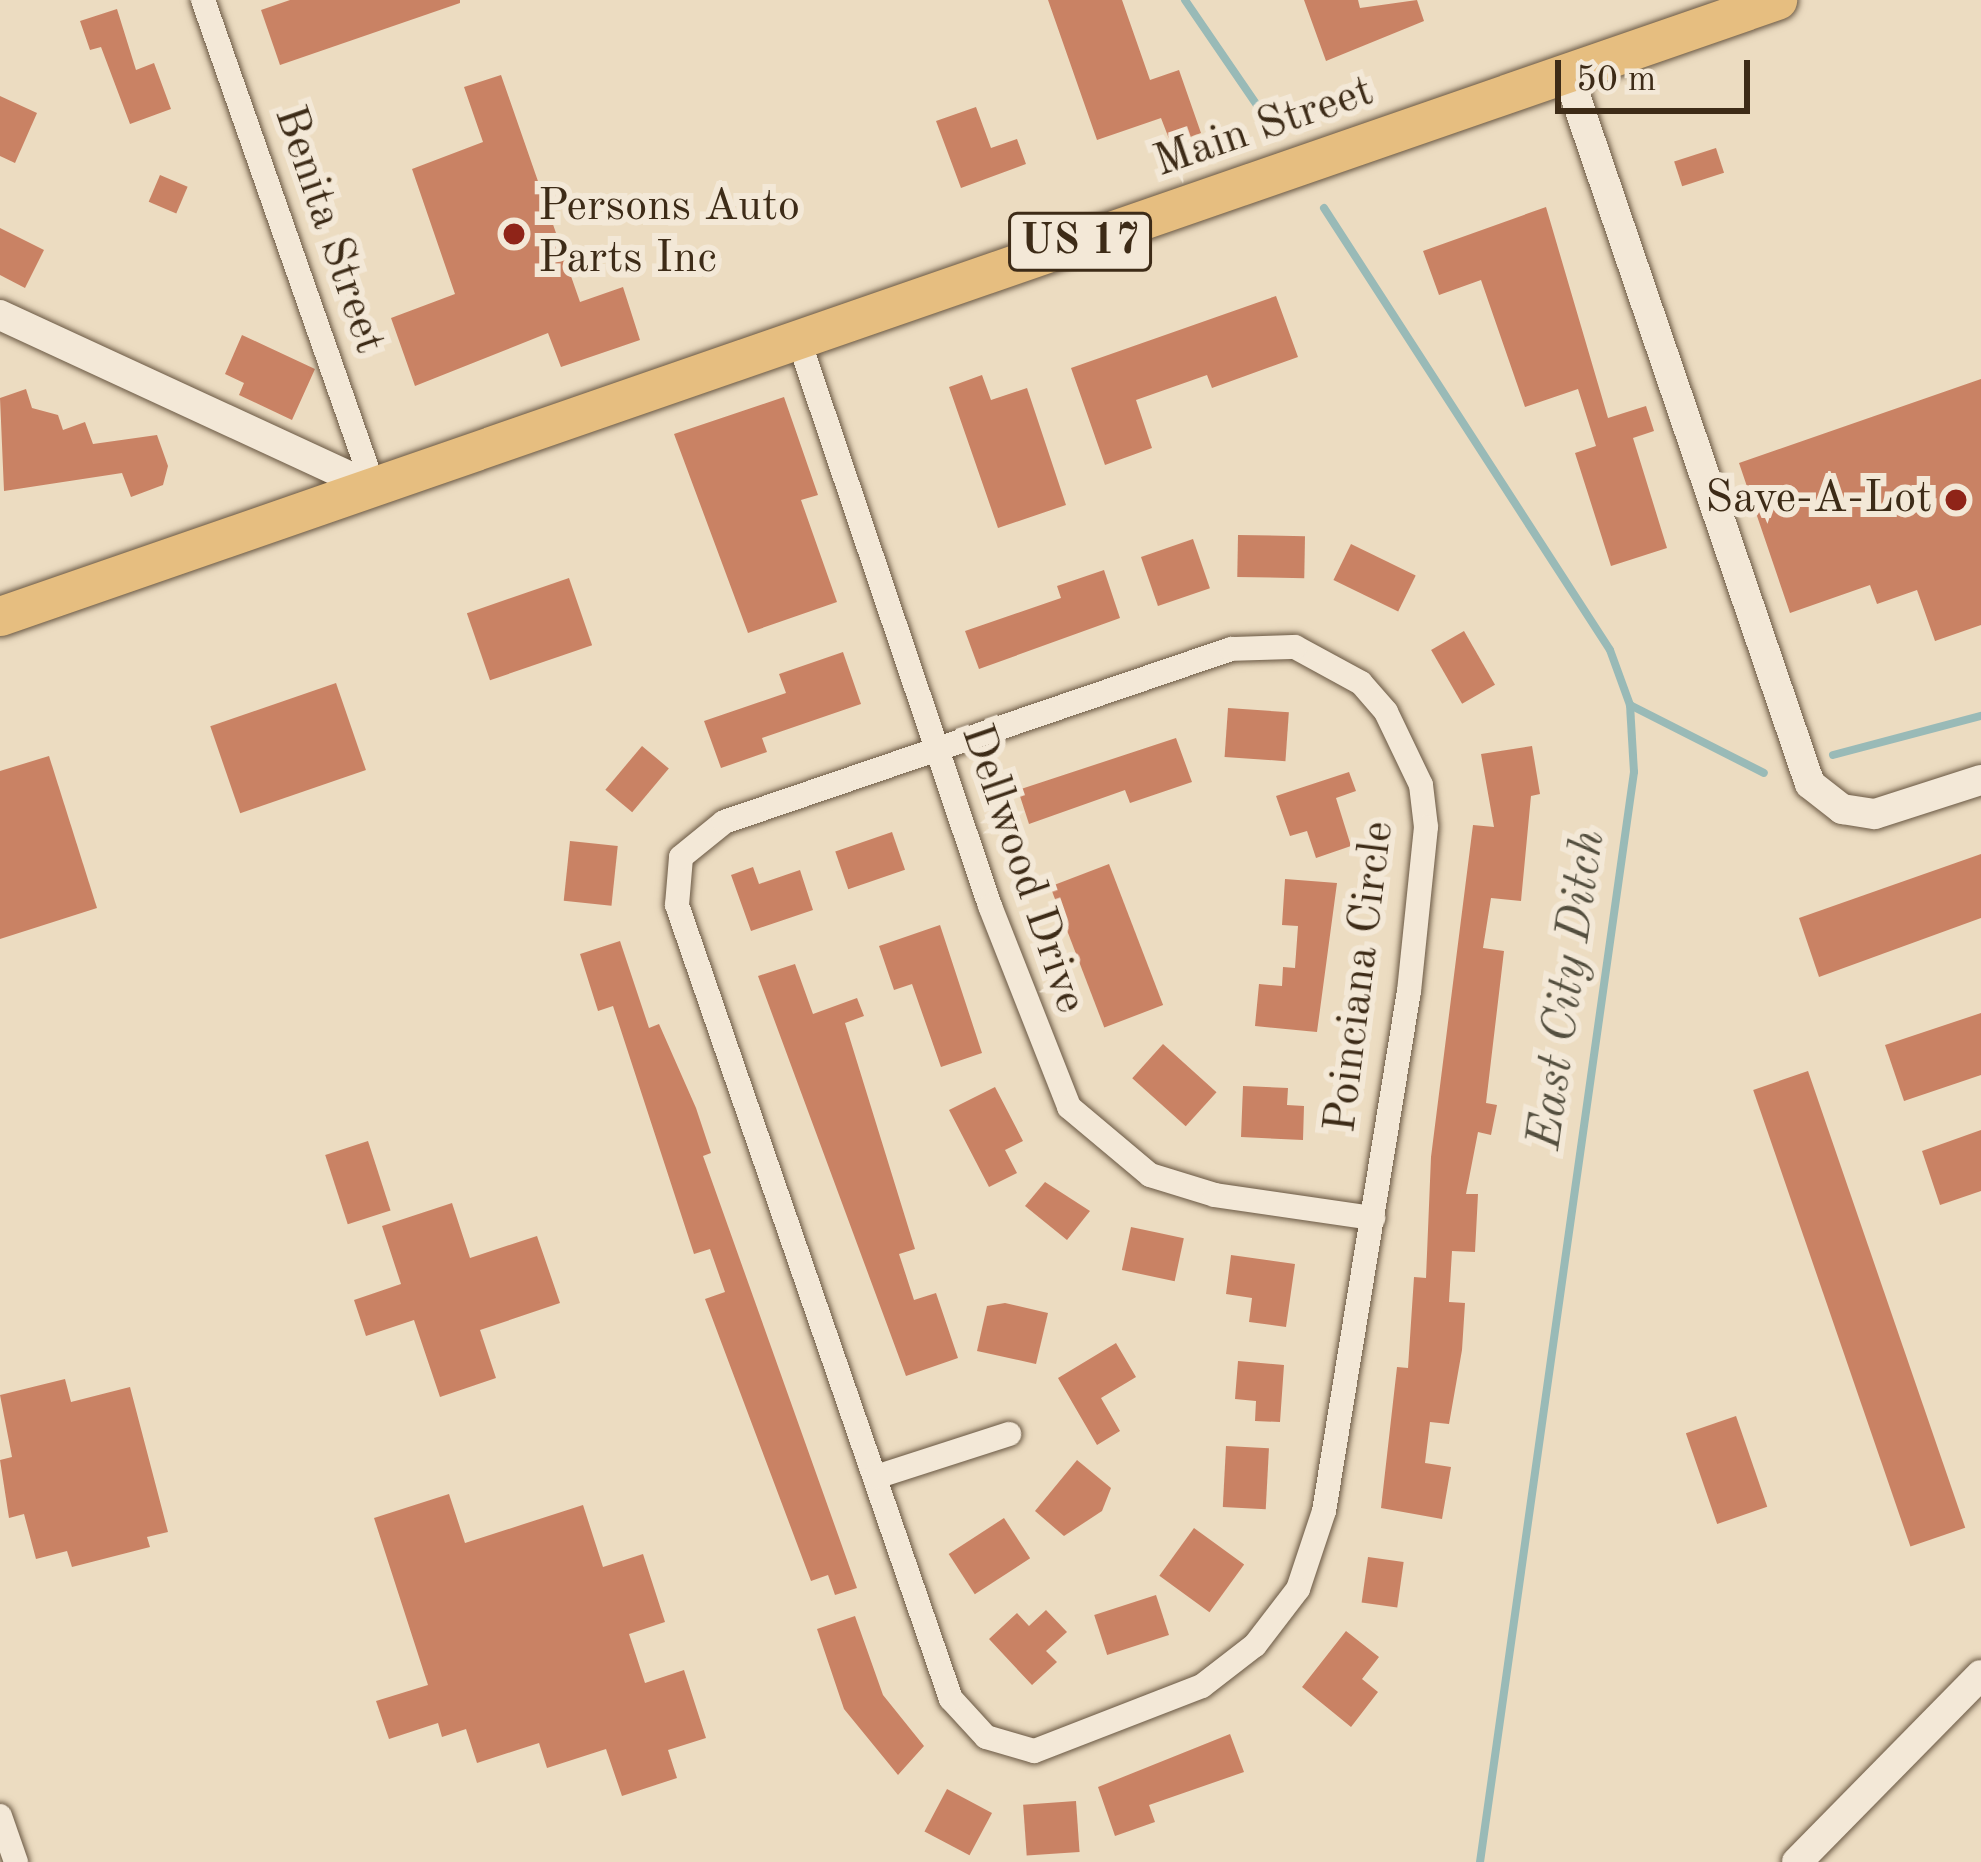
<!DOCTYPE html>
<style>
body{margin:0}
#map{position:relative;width:1981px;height:1862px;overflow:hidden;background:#ecdcc1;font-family:"Old Standard TT",serif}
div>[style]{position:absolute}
.stream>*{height:8px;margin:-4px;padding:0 4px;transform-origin:4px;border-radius:4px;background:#99bab7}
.building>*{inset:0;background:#c98264;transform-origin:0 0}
.roads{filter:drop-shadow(0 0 3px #695742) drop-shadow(0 0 3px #695742)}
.minor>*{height:24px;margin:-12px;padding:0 12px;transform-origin:12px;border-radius:12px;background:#f3e8d7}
.tertiary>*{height:30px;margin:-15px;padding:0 15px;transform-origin:15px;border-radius:15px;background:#f3e8d7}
.primary>*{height:39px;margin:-19.5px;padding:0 19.5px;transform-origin:19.5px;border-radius:19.5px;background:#e6be80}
.dots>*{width:33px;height:33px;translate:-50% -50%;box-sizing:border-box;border:6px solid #f3e8d7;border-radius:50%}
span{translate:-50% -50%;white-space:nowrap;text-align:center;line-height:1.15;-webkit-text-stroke:12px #f3e8d7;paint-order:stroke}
.shield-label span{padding:3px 9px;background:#f3e8d7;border:3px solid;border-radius:9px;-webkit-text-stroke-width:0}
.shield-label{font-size:42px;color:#3d2b17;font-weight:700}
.street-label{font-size:45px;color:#3d2b17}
.poi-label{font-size:45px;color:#3d2b17}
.left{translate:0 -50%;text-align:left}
.right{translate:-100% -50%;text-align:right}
.water-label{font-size:48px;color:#544f3f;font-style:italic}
.scale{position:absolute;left:1555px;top:60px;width:195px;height:54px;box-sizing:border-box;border:6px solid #3d2b17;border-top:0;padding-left:15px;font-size:36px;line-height:42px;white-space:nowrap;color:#3d2b17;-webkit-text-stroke:9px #f3e8d7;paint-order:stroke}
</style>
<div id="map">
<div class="stream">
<div style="left:1185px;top:0;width:150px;rotate:55.6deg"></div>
<div style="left:1324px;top:208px;width:526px;rotate:57.09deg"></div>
<div style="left:1610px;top:650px;width:59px;rotate:70deg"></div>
<div style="left:1630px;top:705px;width:67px;rotate:86.6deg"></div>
<div style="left:1634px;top:772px;width:1101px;rotate:98.04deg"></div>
<div style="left:1630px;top:705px;width:150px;rotate:26.9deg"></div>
<div style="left:1833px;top:755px;width:153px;rotate:-14.8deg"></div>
</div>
<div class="building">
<div style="clip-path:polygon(290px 0,460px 0,460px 3px,280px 65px,261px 10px)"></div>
<div style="clip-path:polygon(1048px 0,1122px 0,1150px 80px,1179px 70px,1201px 133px,1171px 144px,1161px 118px,1097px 140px)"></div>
<div style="clip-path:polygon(1304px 0,1358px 0,1360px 8px,1417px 0,1424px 21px,1326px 61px)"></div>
<div style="clip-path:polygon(117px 9px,136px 70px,154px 63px,171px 109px,130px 124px,101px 47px,90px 50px,80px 21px)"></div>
<div style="clip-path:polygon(501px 75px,580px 302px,623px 287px,640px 340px,561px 367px,548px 333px,415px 386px,391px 318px,455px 294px,412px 169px,483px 142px,464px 87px)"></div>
<div style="clip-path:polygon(0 96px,37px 113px,15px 163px,0 156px)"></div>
<div style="clip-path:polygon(976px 107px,991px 148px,1017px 139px,1026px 164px,961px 188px,936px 121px)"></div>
<div style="left:1716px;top:148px;width:26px;height:44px;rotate:72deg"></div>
<div style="left:160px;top:175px;width:30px;height:29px;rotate:23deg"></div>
<div style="clip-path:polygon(1546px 207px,1608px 418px,1646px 406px,1654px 431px,1633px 438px,1667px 548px,1611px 566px,1575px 453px,1596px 446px,1578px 389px,1525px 407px,1481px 280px,1439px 295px,1423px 251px)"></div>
<div style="clip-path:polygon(0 228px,44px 250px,25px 288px,0 275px)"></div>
<div style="clip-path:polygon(1276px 296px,1298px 357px,1212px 388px,1207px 375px,1136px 400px,1152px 448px,1105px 465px,1071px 368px)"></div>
<div style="clip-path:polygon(242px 335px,315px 369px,292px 420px,239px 395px,244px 383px,225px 374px)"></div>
<div style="clip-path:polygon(982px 375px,991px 400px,1027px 388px,1066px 505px,998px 528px,949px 387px)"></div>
<div style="clip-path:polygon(1981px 379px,1981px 625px,1935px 641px,1917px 590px,1877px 604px,1870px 585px,1790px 613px,1739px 463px)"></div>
<div style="clip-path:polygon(26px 389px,32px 408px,58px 415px,63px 430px,85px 422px,93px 444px,157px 435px,168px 466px,163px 485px,131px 497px,122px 473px,4px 491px,0 398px)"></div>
<div style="clip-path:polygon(784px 397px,818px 495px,801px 500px,837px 602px,748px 633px,674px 434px)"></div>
<div style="left:1238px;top:535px;width:67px;height:42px;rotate:1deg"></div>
<div style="left:1193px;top:539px;width:52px;height:55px;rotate:71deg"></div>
<div style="left:1351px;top:544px;width:72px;height:40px;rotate:26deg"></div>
<div style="clip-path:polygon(1104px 570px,1120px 618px,979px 669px,965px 631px,1061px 598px,1057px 586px)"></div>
<div style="left:569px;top:578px;width:71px;height:108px;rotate:71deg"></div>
<div style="left:1464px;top:631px;width:62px;height:38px;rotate:60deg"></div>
<div style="clip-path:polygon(843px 652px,861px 704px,762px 738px,767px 752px,721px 768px,704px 721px,786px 693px,779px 674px)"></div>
<div style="left:336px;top:683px;width:92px;height:133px;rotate:71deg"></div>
<div style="left:1228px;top:708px;width:61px;height:49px;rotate:4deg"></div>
<div style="clip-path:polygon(1176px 738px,1192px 782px,1130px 803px,1125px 790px,1029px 824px,1018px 790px)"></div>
<div style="left:642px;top:746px;width:35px;height:57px;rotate:40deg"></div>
<div style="clip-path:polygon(1532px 746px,1540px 794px,1531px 796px,1521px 901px,1491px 898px,1483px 948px,1504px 951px,1486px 1103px,1497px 1105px,1491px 1135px,1478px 1132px,1466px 1194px,1478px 1194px,1475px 1252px,1452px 1251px,1449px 1302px,1465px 1303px,1462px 1350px,1449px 1424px,1430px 1422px,1425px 1463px,1451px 1467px,1442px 1519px,1381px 1508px,1397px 1367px,1408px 1368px,1414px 1277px,1426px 1278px,1431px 1157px,1473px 825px,1494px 827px,1481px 754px)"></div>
<div style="clip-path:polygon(49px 756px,97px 908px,0 939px,0 771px)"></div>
<div style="clip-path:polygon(1349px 772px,1356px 791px,1336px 798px,1351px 846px,1316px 858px,1307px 831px,1290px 836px,1276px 796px)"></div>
<div style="left:892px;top:832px;width:40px;height:60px;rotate:71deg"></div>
<div style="left:570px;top:841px;width:48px;height:60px;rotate:6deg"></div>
<div style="clip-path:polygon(1981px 854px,1981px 918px,1819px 977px,1799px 918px)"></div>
<div style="left:1109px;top:864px;width:151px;height:63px;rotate:69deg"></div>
<div style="clip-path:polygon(753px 867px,759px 884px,800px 870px,813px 910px,751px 931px,731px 875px)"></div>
<div style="clip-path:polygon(1285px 879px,1337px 883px,1317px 1032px,1255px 1026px,1259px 984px,1282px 986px,1283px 967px,1295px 968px,1298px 926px,1282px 925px)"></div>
<div style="clip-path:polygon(940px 925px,982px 1053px,941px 1067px,912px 984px,894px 990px,879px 946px)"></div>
<div style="clip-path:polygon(620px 941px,649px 1028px,659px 1024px,696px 1108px,711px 1153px,703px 1156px,857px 1588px,835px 1595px,828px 1575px,811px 1581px,705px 1299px,725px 1292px,710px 1249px,694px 1254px,613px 1006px,598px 1011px,580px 954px)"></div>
<div style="clip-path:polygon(795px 964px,813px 1014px,857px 998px,864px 1016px,845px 1023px,915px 1249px,899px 1254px,914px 1300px,936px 1293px,958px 1358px,906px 1376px,758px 976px)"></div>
<div style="clip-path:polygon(1981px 1013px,1981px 1075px,1904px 1101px,1885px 1045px)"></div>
<div style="left:1163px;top:1044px;width:72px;height:46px;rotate:42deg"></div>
<div style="left:1808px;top:1071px;width:483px;height:58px;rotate:71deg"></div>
<div style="clip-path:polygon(1243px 1086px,1288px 1088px,1287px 1105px,1304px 1106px,1303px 1140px,1241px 1137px)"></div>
<div style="clip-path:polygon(995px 1087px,1023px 1141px,1005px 1150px,1017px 1173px,989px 1187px,949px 1110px)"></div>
<div style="clip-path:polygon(1981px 1130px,1981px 1191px,1940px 1205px,1922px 1151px)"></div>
<div style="left:368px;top:1141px;width:73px;height:45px;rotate:72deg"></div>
<div style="clip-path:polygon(1045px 1182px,1090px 1211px,1067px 1240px,1025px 1206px)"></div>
<div style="clip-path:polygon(452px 1203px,470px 1258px,537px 1236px,560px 1303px,480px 1330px,496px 1378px,440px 1397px,414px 1320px,366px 1336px,354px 1300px,401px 1284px,382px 1226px)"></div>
<div style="left:1131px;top:1227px;width:54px;height:44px;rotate:12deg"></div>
<div style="clip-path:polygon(1231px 1255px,1295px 1264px,1286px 1327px,1249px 1322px,1252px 1298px,1226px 1294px)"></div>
<div style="clip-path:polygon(1005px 1303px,1048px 1313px,1036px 1364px,977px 1351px,987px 1306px)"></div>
<div style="clip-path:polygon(1116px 1343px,1136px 1377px,1101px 1398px,1120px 1431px,1097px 1445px,1058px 1378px)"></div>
<div style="clip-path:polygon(1238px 1361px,1284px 1365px,1280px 1422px,1255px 1421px,1256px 1401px,1235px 1399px)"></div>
<div style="clip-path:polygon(65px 1379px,71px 1402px,130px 1387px,168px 1532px,147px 1537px,150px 1547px,72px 1567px,67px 1551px,36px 1559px,24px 1514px,9px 1518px,0 1460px,12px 1457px,0 1395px)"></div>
<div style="left:1736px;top:1416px;width:96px;height:53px;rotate:71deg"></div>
<div style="left:1226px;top:1446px;width:43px;height:61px;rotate:3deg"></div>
<div style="clip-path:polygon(1077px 1460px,1111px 1488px,1102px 1511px,1064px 1536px,1035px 1511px)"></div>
<div style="clip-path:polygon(449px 1494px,465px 1543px,583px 1505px,603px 1567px,643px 1554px,665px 1622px,629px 1634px,645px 1683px,684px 1670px,706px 1738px,668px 1750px,677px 1778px,622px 1796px,606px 1749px,547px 1768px,539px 1743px,477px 1763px,466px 1729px,442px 1737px,438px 1723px,389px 1739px,376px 1701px,428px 1685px,374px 1518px)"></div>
<div style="left:1004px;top:1518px;width:48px;height:66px;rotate:57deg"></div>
<div style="left:1194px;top:1528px;width:62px;height:59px;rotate:36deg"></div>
<div style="left:1368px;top:1557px;width:36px;height:46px;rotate:8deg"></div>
<div style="left:1156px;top:1595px;width:42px;height:65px;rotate:72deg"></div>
<div style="clip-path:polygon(1046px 1610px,1067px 1632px,1046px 1651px,1057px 1662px,1032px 1685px,989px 1639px,1017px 1613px,1029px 1626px)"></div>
<div style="clip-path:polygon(855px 1616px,883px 1695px,924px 1746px,898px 1775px,844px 1709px,817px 1629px)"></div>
<div style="clip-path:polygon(1346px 1631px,1379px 1657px,1362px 1679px,1378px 1692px,1351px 1727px,1302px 1687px)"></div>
<div style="clip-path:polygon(1230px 1734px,1244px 1772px,1149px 1805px,1155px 1822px,1115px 1836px,1098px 1787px)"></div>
<div style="left:947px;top:1789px;width:51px;height:48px;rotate:28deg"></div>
<div style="left:1076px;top:1801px;width:51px;height:53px;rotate:86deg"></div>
</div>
<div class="roads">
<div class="minor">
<div style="left:203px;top:0;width:517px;rotate:70.69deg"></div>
<div style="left:798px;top:338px;width:600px;rotate:71.32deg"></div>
<div style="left:990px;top:906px;width:216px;rotate:68.5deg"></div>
<div style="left:1069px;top:1107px;width:106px;rotate:40deg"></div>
<div style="left:1150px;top:1175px;width:68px;rotate:17.1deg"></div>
<div style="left:1215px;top:1195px;width:160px;rotate:8.3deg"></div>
<div style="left:1295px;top:647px;width:75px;rotate:28.6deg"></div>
<div style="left:1361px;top:683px;width:38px;rotate:49deg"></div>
<div style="left:1386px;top:712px;width:81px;rotate:64.4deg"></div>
<div style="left:1421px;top:785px;width:42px;rotate:83.2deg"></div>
<div style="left:1426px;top:827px;width:165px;rotate:95.9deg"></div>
<div style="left:1409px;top:991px;width:527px;rotate:99.28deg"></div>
<div style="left:1324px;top:1511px;width:82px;rotate:108.4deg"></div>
<div style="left:1298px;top:1589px;width:71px;rotate:127.5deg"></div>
<div style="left:1255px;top:1645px;width:67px;rotate:142.3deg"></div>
<div style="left:1202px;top:1686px;width:180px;rotate:158.8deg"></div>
<div style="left:1034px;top:1751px;width:50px;rotate:-163.7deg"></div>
<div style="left:986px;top:1737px;width:52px;rotate:-132.6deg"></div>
<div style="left:951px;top:1699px;width:840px;rotate:-109.04deg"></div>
<div style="left:677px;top:905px;width:48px;rotate:-85.2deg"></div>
<div style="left:681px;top:857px;width:55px;rotate:-39.1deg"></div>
<div style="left:724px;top:822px;width:536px;rotate:-18.84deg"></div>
<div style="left:1231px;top:649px;width:64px;rotate:-1.8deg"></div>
<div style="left:876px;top:1477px;width:140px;rotate:-17.9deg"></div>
<div style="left:0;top:1816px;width:49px;rotate:70.8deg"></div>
</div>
<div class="tertiary">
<div style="left:1567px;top:72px;width:752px;rotate:71.16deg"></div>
<div style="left:1810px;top:784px;width:41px;rotate:38deg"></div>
<div style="left:1842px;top:809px;width:33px;rotate:9deg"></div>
<div style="left:1875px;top:814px;width:111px;rotate:-17.8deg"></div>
<div style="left:0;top:315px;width:412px;rotate:24.8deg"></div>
<div style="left:1797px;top:1862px;width:262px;rotate:-45.5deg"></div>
</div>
<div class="primary">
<div style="left:0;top:616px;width:1881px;rotate:-19.12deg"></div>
</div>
</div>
<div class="dots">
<div style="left:514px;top:234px;background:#8f2418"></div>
<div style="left:1956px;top:500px;background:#8f2418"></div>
</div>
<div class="shield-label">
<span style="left:1080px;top:242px">US 17</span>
</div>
<div class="street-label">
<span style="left:1264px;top:128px;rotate:-19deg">Main Street</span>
<span style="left:328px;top:230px;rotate:71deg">Benita Street</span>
<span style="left:1022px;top:869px;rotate:71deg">Dellwood Drive</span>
<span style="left:1361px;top:977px;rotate:-83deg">Poinciana Circle</span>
</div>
<div class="poi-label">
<span class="left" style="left:538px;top:234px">Persons Auto<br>Parts Inc</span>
<span class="right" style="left:1932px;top:500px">Save-A-Lot</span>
</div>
<div class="water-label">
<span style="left:1568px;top:990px;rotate:-82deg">East City Ditch</span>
</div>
<div class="scale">50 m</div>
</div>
